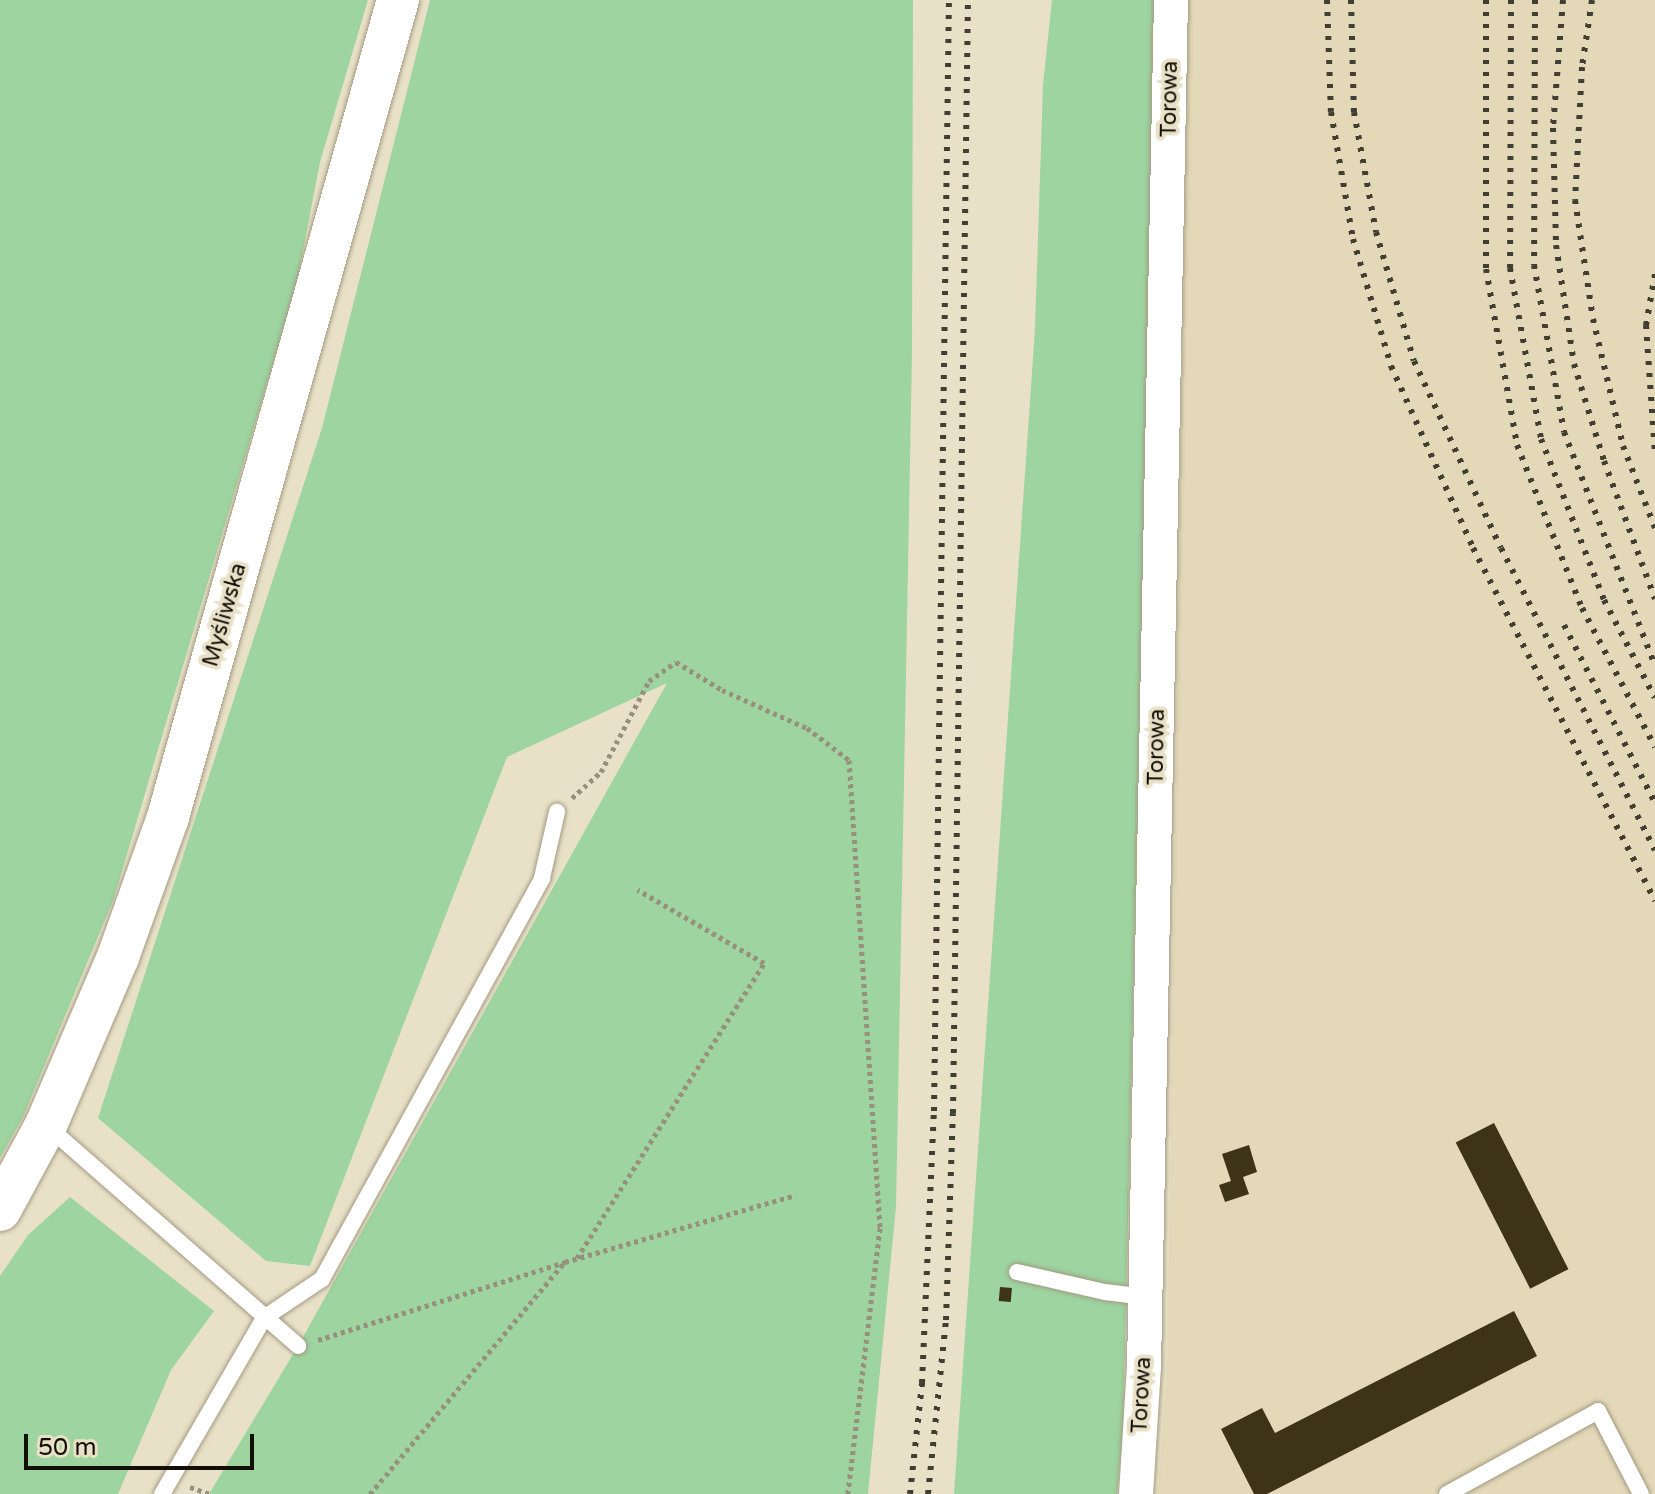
<!DOCTYPE html>
<meta charset="utf-8">
<style>
body{margin:0}
#map{position:relative;width:1655px;height:1494px;overflow:hidden;background:#e9e1c7;font-family:"Varela Round",sans-serif}
div>[style]{position:absolute}
.built>*{inset:0;background:#e3d8b7}
.green>*{inset:0;background:#9dd4a0}
.building>*{inset:0;background:#3d3316;transform-origin:0 0}
.path>*{height:5px;margin-top:-2.5px;transform-origin:0;background:repeating-linear-gradient(90deg,#96907d 0 4px,transparent 0 8px)}
.roads{filter:drop-shadow(0 0 2px #a29a82) drop-shadow(0 0 2px #a29a82)}
.service>*{height:16px;margin:-8px;padding:0 8px;transform-origin:8px;border-radius:8px;background:#fff}
.minor>*{height:34px;margin:-17px;padding:0 17px;transform-origin:17px;border-radius:17px;background:#fff}
.tertiary>*{height:42px;margin:-21px;padding:0 21px;transform-origin:21px;border-radius:21px;background:#fff}
.rail>*{height:6px;margin-top:-3px;transform-origin:0;background:repeating-linear-gradient(90deg,#423e32 0 4px,transparent 0 12px)}
span{translate:-50% -50%;white-space:nowrap;text-align:center;line-height:1.15;-webkit-text-stroke:8px #e9e1c7;paint-order:stroke}
.street-label{font-size:22px;color:#120f07}
.scale{position:absolute;left:24px;top:1434px;width:230px;height:36px;box-sizing:border-box;border:4px solid #120f07;border-top:0;padding-left:10px;font-size:24px;line-height:28px;white-space:nowrap;color:#120f07;-webkit-text-stroke:6px #e9e1c7;paint-order:stroke}
</style>
<div id="map">
<div class="built">
<div style="clip-path:polygon(1188px 0,1655px 0,1655px 1494px,1158px 1494px,1167px 1369px)"></div>
</div>
<div class="green">
<div style="clip-path:polygon(0 0,368px 0,320px 162px,297px 282px,114px 898px,23px 1117px,0 1158px)"></div>
<div style="clip-path:polygon(430px 0,913px 0,912px 354px,896px 1207px,868px 1494px,209px 1494px,298px 1346px,667px 683px,507px 757px,310px 1266px,266px 1261px,98px 1118px,322px 428px)"></div>
<div style="clip-path:polygon(1052px 0,1157px 0,1123px 1432px,1117px 1494px,954px 1494px,1035px 329px,1043px 85px)"></div>
<div style="clip-path:polygon(70px 1197px,214px 1311px,171px 1370px,118px 1494px,0 1494px,0 1276px,28px 1235px)"></div>
</div>
<div class="building">
<div style="left:1494px;top:1123px;width:164px;height:43px;rotate:63deg"></div>
<div style="clip-path:polygon(1249px 1145px,1257px 1172px,1243px 1177px,1249px 1194px,1225px 1202px,1219px 1185px,1231px 1181px,1222px 1154px)"></div>
<div style="left:1000px;top:1287px;width:12px;height:14px;rotate:5deg"></div>
<div style="clip-path:polygon(1514px 1311px,1537px 1356px,1267px 1494px,1254px 1494px,1221px 1429px,1262px 1408px,1275px 1433px)"></div>
</div>
<div class="path">
<div style="left:572px;top:798px;width:39px;rotate:-42deg"></div>
<div style="left:601px;top:772px;width:103px;rotate:-62.2deg"></div>
<div style="left:649px;top:681px;width:33px;rotate:-35deg"></div>
<div style="left:676px;top:662px;width:54px;rotate:31.3deg"></div>
<div style="left:722px;top:690px;width:93px;rotate:24.1deg"></div>
<div style="left:807px;top:728px;width:53px;rotate:37.3deg"></div>
<div style="left:849px;top:760px;width:469px;rotate:86.2deg"></div>
<div style="left:880px;top:1228px;width:268px;rotate:96.9deg"></div>
<div style="left:577px;top:1258px;width:349px;rotate:-57.6deg"></div>
<div style="left:764px;top:963px;width:146px;rotate:-149.9deg"></div>
<div style="left:318px;top:1340px;width:259px;rotate:-17.5deg"></div>
<div style="left:565px;top:1262px;width:240px;rotate:-16.2deg"></div>
<div style="left:190px;top:1487px;width:21px;rotate:19deg"></div>
<div style="left:370px;top:1494px;width:303px;rotate:-50deg"></div>
</div>
<div class="roads">
<div class="service">
<div style="left:47px;top:1126px;width:334px;rotate:41.2deg"></div>
<div style="left:1017px;top:1272px;width:90px;rotate:12.8deg"></div>
<div style="left:1105px;top:1292px;width:41px;rotate:7deg"></div>
<div style="left:162px;top:1494px;width:203px;rotate:-59.9deg"></div>
<div style="left:264px;top:1318px;width:70px;rotate:-33.9deg"></div>
<div style="left:322px;top:1279px;width:457px;rotate:-61.2deg"></div>
<div style="left:542px;top:878px;width:68px;rotate:-77.2deg"></div>
<div style="left:1447px;top:1494px;width:172px;rotate:-28.8deg"></div>
<div style="left:1598px;top:1411px;width:93px;rotate:62.6deg"></div>
</div>
<div class="minor">
<div style="left:1136px;top:1494px;width:127px;rotate:-86.4deg"></div>
<div style="left:1144px;top:1367px;width:1367px;rotate:-88.87deg"></div>
</div>
<div class="tertiary">
<div style="left:0;top:1210px;width:97px;rotate:-61.6deg"></div>
<div style="left:46px;top:1125px;width:183px;rotate:-66.8deg"></div>
<div style="left:118px;top:957px;width:149px;rotate:-70.3deg"></div>
<div style="left:168px;top:817px;width:849px;rotate:-74.28deg"></div>
</div>
</div>
<div class="rail">
<div style="left:1327px;top:0;width:112px;rotate:88deg"></div>
<div style="left:1331px;top:112px;width:129px;rotate:80.2deg"></div>
<div style="left:1353px;top:239px;width:133px;rotate:73.3deg"></div>
<div style="left:1391px;top:366px;width:200px;rotate:65.7deg"></div>
<div style="left:1473px;top:548px;width:397px;rotate:62.7deg"></div>
<div style="left:1351px;top:0;width:112px;rotate:88.5deg"></div>
<div style="left:1354px;top:112px;width:122px;rotate:79.6deg"></div>
<div style="left:1376px;top:232px;width:134px;rotate:73.6deg"></div>
<div style="left:1414px;top:361px;width:206px;rotate:65.1deg"></div>
<div style="left:1501px;top:548px;width:339px;rotate:63deg"></div>
<div style="left:1486px;top:0;width:269px;rotate:90deg"></div>
<div style="left:1486px;top:269px;width:179px;rotate:80deg"></div>
<div style="left:1517px;top:445px;width:175px;rotate:68.3deg"></div>
<div style="left:1582px;top:608px;width:157px;rotate:62.3deg"></div>
<div style="left:1511px;top:0;width:268px;rotate:90.2deg"></div>
<div style="left:1510px;top:268px;width:174px;rotate:79.7deg"></div>
<div style="left:1541px;top:439px;width:173px;rotate:68.6deg"></div>
<div style="left:1604px;top:600px;width:110px;rotate:62.5deg"></div>
<div style="left:1535px;top:0;width:265px;rotate:90.2deg"></div>
<div style="left:1534px;top:265px;width:170px;rotate:79.8deg"></div>
<div style="left:1564px;top:432px;width:251px;rotate:68.7deg"></div>
<div style="left:1563px;top:0;width:128px;rotate:94.5deg"></div>
<div style="left:1553px;top:128px;width:117px;rotate:88.5deg"></div>
<div style="left:1556px;top:245px;width:120px;rotate:81.4deg"></div>
<div style="left:1574px;top:364px;width:102px;rotate:72.8deg"></div>
<div style="left:1604px;top:461px;width:147px;rotate:69.7deg"></div>
<div style="left:1592px;top:0;width:68px;rotate:98.5deg"></div>
<div style="left:1582px;top:67px;width:133px;rotate:93deg"></div>
<div style="left:1575px;top:200px;width:120px;rotate:81.4deg"></div>
<div style="left:1593px;top:319px;width:130px;rotate:76.7deg"></div>
<div style="left:1623px;top:446px;width:88px;rotate:68.7deg"></div>
<div style="left:1655px;top:274px;width:52px;rotate:100deg"></div>
<div style="left:1646px;top:325px;width:129px;rotate:86deg"></div>
<div style="left:1564px;top:625px;width:200px;rotate:62.9deg"></div>
<div style="left:910px;top:1494px;width:112px;rotate:-83.8deg"></div>
<div style="left:922px;top:1383px;width:272px;rotate:-87.5deg"></div>
<div style="left:934px;top:1111px;width:1111px;rotate:-89.23deg"></div>
<div style="left:928px;top:1494px;width:175px;rotate:-84.1deg"></div>
<div style="left:946px;top:1320px;width:207px;rotate:-88.1deg"></div>
<div style="left:953px;top:1113px;width:1113px;rotate:-89.23deg"></div>
</div>
<div class="street-label">
<span style="left:1170px;top:99px;rotate:-89deg">Torowa</span>
<span style="left:225px;top:615px;rotate:-74deg">Myśliwska</span>
<span style="left:1157px;top:747px;rotate:-89deg">Torowa</span>
<span style="left:1142px;top:1395px;rotate:-87deg">Torowa</span>
</div>
<div class="scale">50 m</div>
</div>
